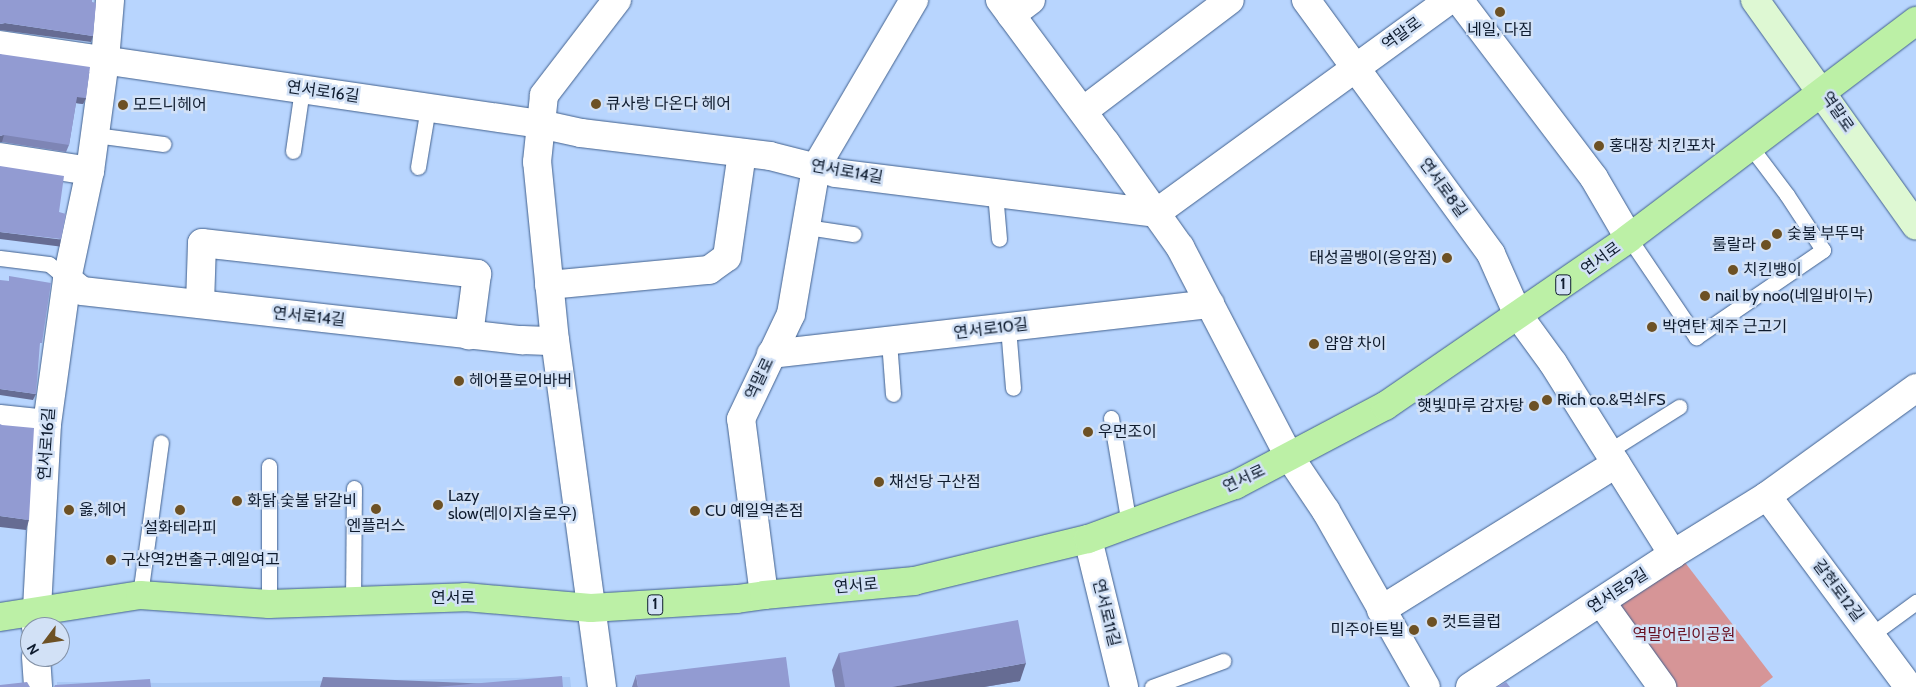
<!DOCTYPE html>
<meta charset="utf-8">
<style>
body{margin:0}
#map{position:relative;width:1916px;height:687px;overflow:hidden;background:#b8d5fe;font-family:Cabin,"Noto Sans KR",sans-serif}
div>[style]{position:absolute}
.built>*{inset:0;background:#a9c8f5}
.green>*{inset:0;background:#d69597}
.roads{filter:drop-shadow(0 0 1px #42618e) drop-shadow(0 0 1px #42618e)}
.lane>*{height:15px;margin:-7.5px;padding:0 7.5px;transform-origin:7.5px;border-radius:7.5px;background:#fff}
.street>*{height:28px;margin:-14px;padding:0 14px;transform-origin:14px;border-radius:14px;background:#fff}
.secondary>*{height:28px;margin:-14px;padding:0 14px;transform-origin:14px;border-radius:14px;background:#def8d3}
.primary>*{height:28px;margin:-14px;padding:0 14px;transform-origin:14px;border-radius:14px;background:#bcf0a6}
.wall>*{inset:0;background:#7e85b5}
.shaded-wall>*{inset:0;background:#666c93;transform-origin:0 0}
.building>*{inset:0;background:#929bd2;transform-origin:0 0}
.dots>*{width:14px;height:14px;translate:-50% -50%;box-sizing:border-box;border:2px solid #d2e1f6;border-radius:50%}
span{translate:-50% -50%;white-space:nowrap;text-align:center;line-height:1.15;-webkit-text-stroke:5px #d2e1f6;paint-order:stroke}
.shield-label span{padding:1px 4px;background:#d2e1f6;border:1px solid;border-radius:4px;-webkit-text-stroke-width:0}
.shield-label{font-size:15px;color:#0e1b2e;font-weight:700}
.poi-label{font-size:16px;color:#0e1b2e}
.left{translate:0 -50%;text-align:left}
.right{translate:-100% -50%;text-align:right}
.street-label{font-size:16px;color:#0e1b2e}
.park-label{font-size:16px;color:#680e1f}
.north{position:absolute;left:20px;top:617px;width:50px;height:50px;box-sizing:border-box;background:#d2e1f6;border:1px solid #8492a6;border-radius:50%;rotate:239deg;font-size:14px;font-weight:700;line-height:20px;text-align:center;color:#0e1b2e}
.north::after{content:'';display:block;margin:auto;width:18px;height:22px;background:#6d5124;clip-path:polygon(50% 0,100% 100%,50% 72%,0 100%)}
</style>
<div id="map">
<div class="built">
<div style="clip-path:polygon(570px 677px,571px 687px,57px 687px,57px 682px,165px 683px)"></div>
</div>
<div class="green">
<div style="clip-path:polygon(1677px 552px,1773px 677px,1760px 687px,1664px 687px,1605px 600px)"></div>
</div>
<div class="roads">
<div class="lane">
<div style="left:95px;top:135px;width:69px;rotate:7.5deg"></div>
<div style="left:293px;top:151px;width:63px;rotate:-81.7deg"></div>
<div style="left:418px;top:167px;width:61px;rotate:-80.5deg"></div>
<div style="left:995px;top:193px;width:46px;rotate:85deg"></div>
<div style="left:807px;top:227px;width:47px;rotate:8.7deg"></div>
<div style="left:1629px;top:238px;width:120px;rotate:55.9deg"></div>
<div style="left:1696px;top:337px;width:154px;rotate:-34.4deg"></div>
<div style="left:1823px;top:250px;width:66px;rotate:-123.2deg"></div>
<div style="left:1787px;top:195px;width:61px;rotate:-127.1deg"></div>
<div style="left:0;top:258px;width:49px;rotate:7deg"></div>
<div style="left:49px;top:264px;width:23px;rotate:40deg"></div>
<div style="left:1008px;top:327px;width:61px;rotate:85.3deg"></div>
<div style="left:889px;top:341px;width:53px;rotate:85.7deg"></div>
<div style="left:1111px;top:418px;width:108px;rotate:80.4deg"></div>
<div style="left:1609px;top:451px;width:83px;rotate:-32.2deg"></div>
<div style="left:140px;top:595px;width:154px;rotate:-82.2deg"></div>
<div style="left:353px;top:600px;width:112px;rotate:-89.5deg"></div>
<div style="left:269px;top:604px;width:138px;rotate:-90deg"></div>
<div style="left:1871px;top:635px;width:56px;rotate:-36.3deg"></div>
<div style="left:1152px;top:687px;width:76px;rotate:-20.1deg"></div>
</div>
<div class="street">
<div style="left:1000px;top:0;width:178px;rotate:53.5deg"></div>
<div style="left:1106px;top:143px;width:128px;rotate:54.6deg"></div>
<div style="left:1180px;top:247px;width:236px;rotate:62.5deg"></div>
<div style="left:1289px;top:456px;width:66px;rotate:56.1deg"></div>
<div style="left:1326px;top:511px;width:202px;rotate:60.4deg"></div>
<div style="left:1306px;top:0;width:314px;rotate:53.9deg"></div>
<div style="left:1491px;top:254px;width:67px;rotate:66.1deg"></div>
<div style="left:1518px;top:315px;width:59px;rotate:53.9deg"></div>
<div style="left:1553px;top:363px;width:226px;rotate:57.9deg"></div>
<div style="left:1459px;top:0;width:223px;rotate:52.8deg"></div>
<div style="left:1594px;top:178px;width:69px;rotate:59.7deg"></div>
<div style="left:1011px;top:15px;width:25px;rotate:-37deg"></div>
<div style="left:0;top:45px;width:546px;rotate:8.32deg"></div>
<div style="left:540px;top:124px;width:42px;rotate:12.4deg"></div>
<div style="left:581px;top:133px;width:190px;rotate:6.9deg"></div>
<div style="left:770px;top:156px;width:68px;rotate:14.4deg"></div>
<div style="left:836px;top:173px;width:322px;rotate:7.1deg"></div>
<div style="left:1156px;top:213px;width:362px;rotate:-36deg"></div>
<div style="left:1083px;top:111px;width:184px;rotate:-37.1deg"></div>
<div style="left:0;top:157px;width:91px;rotate:8.8deg"></div>
<div style="left:67px;top:279px;width:19px;rotate:39deg"></div>
<div style="left:82px;top:291px;width:443px;rotate:6.4deg"></div>
<div style="left:522px;top:340px;width:33px;rotate:2deg"></div>
<div style="left:549px;top:285px;width:161px;rotate:-5.4deg"></div>
<div style="left:709px;top:270px;width:22px;rotate:-36deg"></div>
<div style="left:727px;top:257px;width:105px;rotate:-81.8deg"></div>
<div style="left:200px;top:304px;width:61px;rotate:-88.1deg"></div>
<div style="left:202px;top:243px;width:277px;rotate:6.4deg"></div>
<div style="left:477px;top:274px;width:62px;rotate:97.5deg"></div>
<div style="left:771px;top:354px;width:442px;rotate:-6.5deg"></div>
<div style="left:0;top:419px;width:47px;rotate:6.1deg"></div>
<div style="left:1767px;top:496px;width:238px;rotate:53.4deg"></div>
<div style="left:1088px;top:539px;width:152px;rotate:76.3deg"></div>
<div style="left:764px;top:595px;width:177px;rotate:-97.4deg"></div>
<div style="left:741px;top:419px;width:116px;rotate:-64.5deg"></div>
<div style="left:791px;top:314px;width:149px;rotate:-80.3deg"></div>
<div style="left:816px;top:167px;width:194px;rotate:-59.6deg"></div>
<div style="left:1601px;top:602px;width:105px;rotate:54.3deg"></div>
<div style="left:1381px;top:610px;width:277px;rotate:-31.9deg"></div>
<div style="left:36px;top:627px;width:203px;rotate:-86.9deg"></div>
<div style="left:47px;top:424px;width:146px;rotate:-82.1deg"></div>
<div style="left:67px;top:279px;width:110px;rotate:-78deg"></div>
<div style="left:90px;top:171px;width:112px;rotate:-82.3deg"></div>
<div style="left:105px;top:60px;width:60px;rotate:-85.2deg"></div>
<div style="left:36px;top:657px;width:30px;rotate:86deg"></div>
<div style="left:602px;top:687px;width:349px;rotate:-97.7deg"></div>
<div style="left:555px;top:341px;width:180px;rotate:-95.7deg"></div>
<div style="left:537px;top:162px;width:67px;rotate:-84deg"></div>
<div style="left:544px;top:95px;width:120px;rotate:-52.5deg"></div>
<div style="left:1470px;top:687px;width:243px;rotate:-33.2deg"></div>
<div style="left:1673px;top:554px;width:110px;rotate:-31.7deg"></div>
<div style="left:1767px;top:496px;width:184px;rotate:-35.9deg"></div>
</div>
<div class="secondary">
<div style="left:1755px;top:0;width:277px;rotate:54.5deg"></div>
</div>
<div class="primary">
<div style="left:0;top:617px;width:142px;rotate:-8.9deg"></div>
<div style="left:140px;top:595px;width:129px;rotate:4deg"></div>
<div style="left:269px;top:604px;width:196px;rotate:-2deg"></div>
<div style="left:465px;top:597px;width:126px;rotate:5deg"></div>
<div style="left:591px;top:608px;width:146px;rotate:-3.5deg"></div>
<div style="left:737px;top:599px;width:27px;rotate:-8deg"></div>
<div style="left:764px;top:595px;width:151px;rotate:-5.3deg"></div>
<div style="left:914px;top:581px;width:179px;rotate:-13.6deg"></div>
<div style="left:1088px;top:539px;width:157px;rotate:-20.2deg"></div>
<div style="left:1235px;top:485px;width:170px;rotate:-27.8deg"></div>
<div style="left:1385px;top:406px;width:296px;rotate:-34.5deg"></div>
<div style="left:1629px;top:238px;width:360px;rotate:-37.1deg"></div>
</div>
</div>
<div class="wall">
<div style="clip-path:polygon(0 54px,86px 98px,83px 104px,76px 103px,69px 145px,66px 152px,2px 142px)"></div>
<div style="clip-path:polygon(839px 653px,1020px 681px,984px 687px,835px 687px,832px 670px)"></div>
<div style="clip-path:polygon(636px 675px,638px 687px,632px 687px)"></div>
<div style="clip-path:polygon(323px 677px,563px 687px,320px 687px)"></div>
</div>
<div class="shaded-wall">
<div style="clip-path:polygon(5px 23px,93px 36px,91px 42px,0 30px,0 24px)"></div>
<div style="clip-path:polygon(77px 97px,86px 98px,83px 104px,75px 103px)"></div>
<div style="clip-path:polygon(4px 135px,2px 142px,0 142px,0 136px)"></div>
<div style="left:0;top:232px;width:61px;height:7px;rotate:7deg"></div>
<div style="clip-path:polygon(0 389px,36px 394px,33px 400px,0 395px)"></div>
<div style="clip-path:polygon(0 516px,29px 520px,26px 530px,0 527px)"></div>
<div style="clip-path:polygon(1026px 663px,1020px 681px,984px 687px,892px 687px)"></div>
</div>
<div class="building">
<div style="clip-path:polygon(0 0,92px 0,92px 2px,96px 3px,93px 36px,5px 23px,0 24px)"></div>
<div style="clip-path:polygon(0 54px,90px 67px,86px 98px,77px 97px,69px 145px,4px 135px,0 136px)"></div>
<div style="clip-path:polygon(0 166px,64px 176px,59px 212px,66px 214px,61px 239px,0 232px)"></div>
<div style="clip-path:polygon(9px 276px,51px 283px,42px 343px,40px 343px,36px 394px,0 389px,0 280px,9px 281px)"></div>
<div style="clip-path:polygon(0 424px,2px 425px,34px 428px,29px 520px,0 516px)"></div>
<div style="clip-path:polygon(1018px 620px,1026px 663px,892px 687px,845px 687px,839px 653px)"></div>
<div style="clip-path:polygon(786px 657px,790px 687px,638px 687px,636px 675px)"></div>
<div style="left:562px;top:676px;width:11px;height:239px;rotate:85deg"></div>
<div style="clip-path:polygon(150px 679px,151px 687px,54px 687px,55px 685px)"></div>
<div style="clip-path:polygon(27px 682px,30px 687px,0 687px,0 685px)"></div>
<div style="clip-path:polygon(1506px 682px,1510px 687px,1497px 687px)"></div>
</div>
<div class="dots">
<div style="left:1500px;top:12px;background:#6d5124"></div>
<div style="left:596px;top:104px;background:#6d5124"></div>
<div style="left:123px;top:105px;background:#6d5124"></div>
<div style="left:1599px;top:146px;background:#6d5124"></div>
<div style="left:1777px;top:234px;background:#6d5124"></div>
<div style="left:1766px;top:245px;background:#6d5124"></div>
<div style="left:1447px;top:258px;background:#6d5124"></div>
<div style="left:1733px;top:270px;background:#6d5124"></div>
<div style="left:1705px;top:296px;background:#6d5124"></div>
<div style="left:1652px;top:327px;background:#6d5124"></div>
<div style="left:1314px;top:344px;background:#6d5124"></div>
<div style="left:459px;top:381px;background:#6d5124"></div>
<div style="left:1547px;top:400px;background:#6d5124"></div>
<div style="left:1534px;top:406px;background:#6d5124"></div>
<div style="left:1088px;top:432px;background:#6d5124"></div>
<div style="left:879px;top:482px;background:#6d5124"></div>
<div style="left:237px;top:501px;background:#6d5124"></div>
<div style="left:438px;top:505px;background:#6d5124"></div>
<div style="left:376px;top:509px;background:#6d5124"></div>
<div style="left:69px;top:510px;background:#6d5124"></div>
<div style="left:180px;top:510px;background:#6d5124"></div>
<div style="left:695px;top:511px;background:#6d5124"></div>
<div style="left:111px;top:560px;background:#6d5124"></div>
<div style="left:1432px;top:622px;background:#6d5124"></div>
<div style="left:1414px;top:630px;background:#6d5124"></div>
</div>
<div class="shield-label">
<span style="left:1563px;top:285px">1</span>
<span style="left:655px;top:605px">1</span>
</div>
<div class="poi-label">
<span style="left:1500px;top:30px">네일, 다짐</span>
<span class="left" style="left:606px;top:104px">큐사랑 다온다 헤어</span>
<span class="left" style="left:133px;top:105px">모드니헤어</span>
<span class="left" style="left:1609px;top:146px">홍대장 치킨포차</span>
<span class="left" style="left:1787px;top:234px">숯불 부뚜막</span>
<span class="right" style="left:1756px;top:245px">룰랄라</span>
<span class="right" style="left:1437px;top:258px">태성골뱅이(응암점)</span>
<span class="left" style="left:1743px;top:270px">치킨뱅이</span>
<span class="left" style="left:1715px;top:296px">nail by noo(네일바이누)</span>
<span class="left" style="left:1662px;top:327px">박연탄 제주 근고기</span>
<span class="left" style="left:1324px;top:344px">얌얌 차이</span>
<span class="left" style="left:469px;top:381px">헤어플로어바버</span>
<span class="left" style="left:1557px;top:400px">Rich co.&amp;먹쇠FS</span>
<span class="right" style="left:1524px;top:406px">햇빛마루 감자탕</span>
<span class="left" style="left:1098px;top:432px">우먼조이</span>
<span class="left" style="left:889px;top:482px">채선당 구산점</span>
<span class="left" style="left:448px;top:505px">Lazy<br>slow(레이지슬로우)</span>
<span class="left" style="left:247px;top:501px">화닭 숯불 닭갈비</span>
<span class="left" style="left:79px;top:510px">옳,헤어</span>
<span class="left" style="left:705px;top:511px">CU 예일역촌점</span>
<span style="left:376px;top:526px">엔플러스</span>
<span style="left:180px;top:528px">설화테라피</span>
<span class="left" style="left:121px;top:560px">구산역2번출구.예일여고</span>
<span class="left" style="left:1442px;top:622px">컷트클럽</span>
<span class="right" style="left:1404px;top:630px">미주아트빌</span>
</div>
<div class="street-label">
<span style="left:1402px;top:34px;rotate:-36deg">역말로</span>
<span style="left:323px;top:92px;rotate:8deg">연서로16길</span>
<span style="left:1837px;top:112px;rotate:55deg">역말로</span>
<span style="left:847px;top:172px;rotate:10deg">연서로14길</span>
<span style="left:1443px;top:188px;rotate:54deg">연서로8길</span>
<span style="left:1601px;top:259px;rotate:-36deg">연서로</span>
<span style="left:309px;top:317px;rotate:6deg">연서로14길</span>
<span style="left:991px;top:329px;rotate:-7deg">연서로10길</span>
<span style="left:760px;top:379px;rotate:-65deg">역말로</span>
<span style="left:47px;top:444px;rotate:-86deg">연서로16길</span>
<span style="left:1244px;top:479px;rotate:-25deg">연서로</span>
<span style="left:856px;top:586px;rotate:-5deg">연서로</span>
<span style="left:1618px;top:591px;rotate:-33deg">연서로9길</span>
<span style="left:1838px;top:591px;rotate:53deg">갈현로12길</span>
<span style="left:453px;top:598px">연서로</span>
<span style="left:1106px;top:613px;rotate:76deg">연서로11길</span>
</div>
<div class="park-label">
<span style="left:1684px;top:635px">역말어린이공원</span>
</div>
<div class="north">N</div>
</div>
